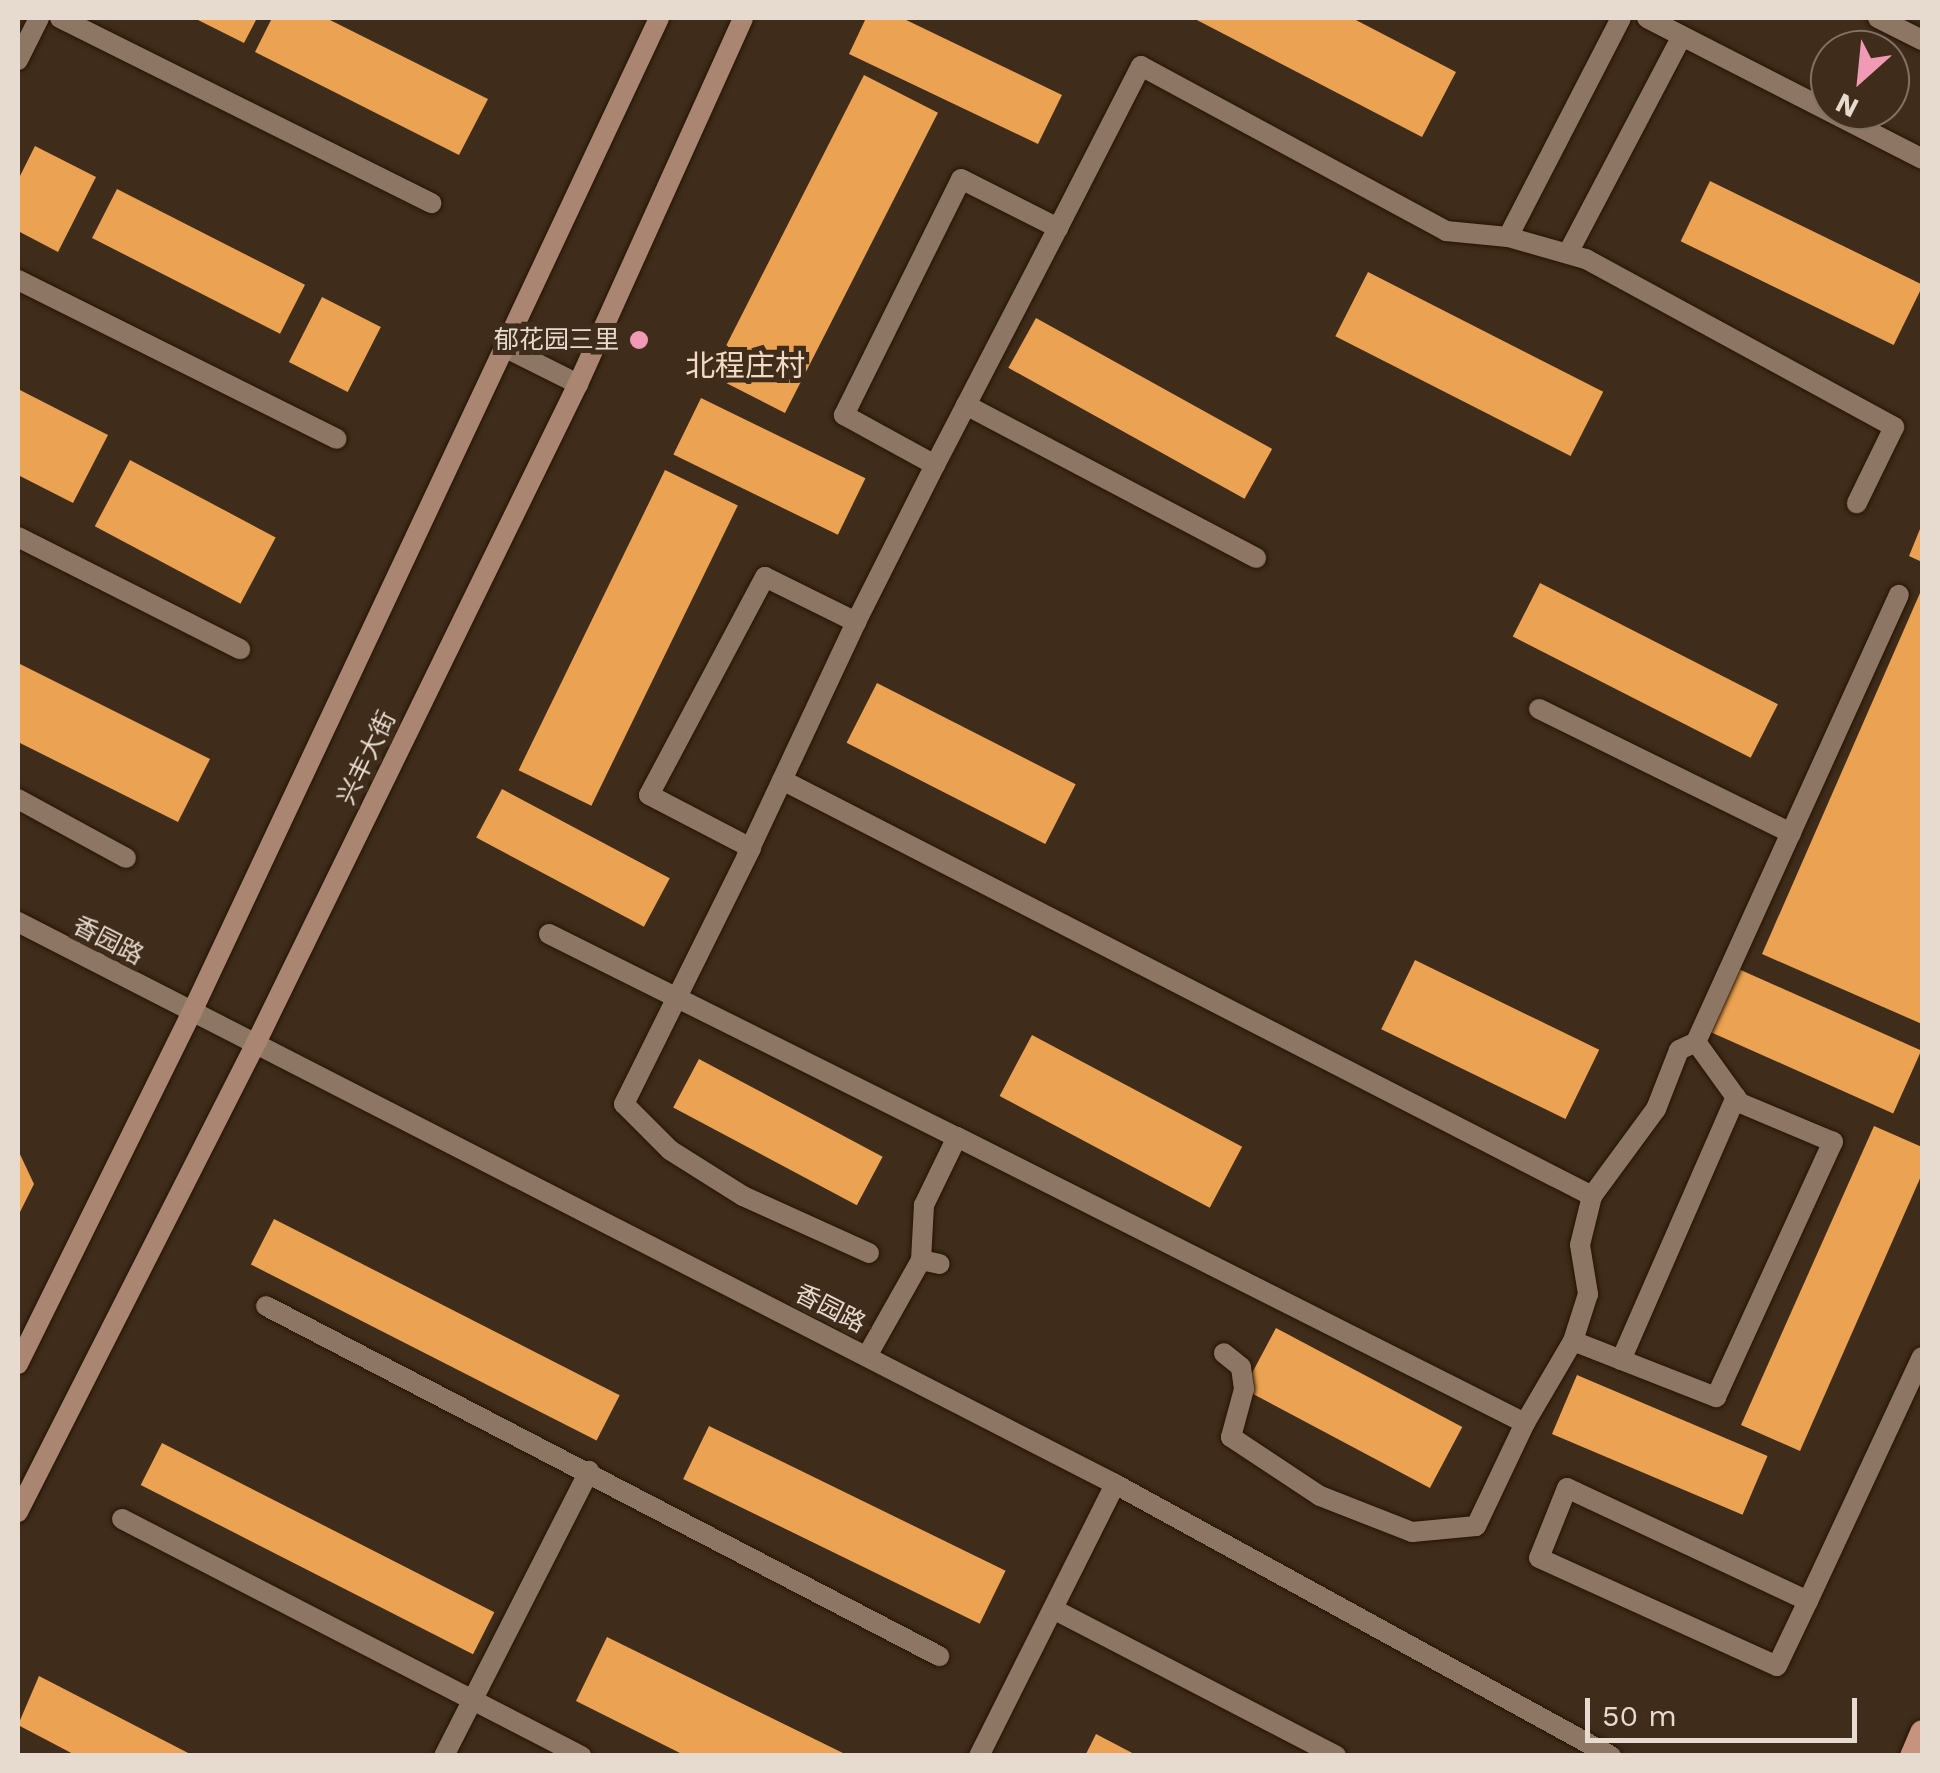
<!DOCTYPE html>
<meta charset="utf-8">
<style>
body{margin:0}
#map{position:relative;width:1940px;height:1773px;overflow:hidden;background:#3f2c1b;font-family:"Work Sans","Noto Sans SC",sans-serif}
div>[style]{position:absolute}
.building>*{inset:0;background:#eba252;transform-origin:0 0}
.roads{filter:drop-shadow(0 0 2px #251404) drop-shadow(0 0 2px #251404)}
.service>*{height:20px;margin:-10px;padding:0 10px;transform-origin:10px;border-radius:10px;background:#8d7764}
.tertiary>*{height:20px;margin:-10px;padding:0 10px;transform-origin:10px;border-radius:10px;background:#8d7764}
.secondary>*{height:20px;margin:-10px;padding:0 10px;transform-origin:10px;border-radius:10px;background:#aa8572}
.primary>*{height:25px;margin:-12.5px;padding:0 12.5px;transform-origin:12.5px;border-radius:12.5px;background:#c7937f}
.dots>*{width:28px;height:28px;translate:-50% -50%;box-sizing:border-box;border:5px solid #3f2c1b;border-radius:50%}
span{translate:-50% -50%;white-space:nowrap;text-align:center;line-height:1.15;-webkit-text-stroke:10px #3f2c1b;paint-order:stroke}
.poi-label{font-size:25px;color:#e7dbd0}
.right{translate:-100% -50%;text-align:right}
.street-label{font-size:25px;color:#e7dbd0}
.quarter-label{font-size:30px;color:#f3dac5}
.frame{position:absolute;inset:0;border:20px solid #e7dbd0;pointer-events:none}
.north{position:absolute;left:1810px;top:30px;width:100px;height:100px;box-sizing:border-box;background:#3f2c1b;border:2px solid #827263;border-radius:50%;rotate:207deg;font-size:28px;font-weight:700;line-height:40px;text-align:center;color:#e7dbd0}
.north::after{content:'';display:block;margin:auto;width:35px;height:45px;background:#f09ab5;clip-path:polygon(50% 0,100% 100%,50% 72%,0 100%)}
.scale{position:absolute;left:1585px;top:1698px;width:272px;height:45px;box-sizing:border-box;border:5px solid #e7dbd0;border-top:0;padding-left:12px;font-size:30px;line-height:35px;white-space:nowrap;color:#e7dbd0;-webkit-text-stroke:8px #3f2c1b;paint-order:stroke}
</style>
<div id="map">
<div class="building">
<div style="clip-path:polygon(194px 18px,257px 18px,244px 43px)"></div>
<div style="clip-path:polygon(272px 18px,326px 18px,488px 99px,459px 155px,255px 52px)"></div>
<div style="clip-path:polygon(866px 18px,902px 18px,1062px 95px,1038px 144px,849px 54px)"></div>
<div style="clip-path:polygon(1193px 18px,1352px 18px,1456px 72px,1422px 137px)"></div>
<div style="left:864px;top:75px;width:83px;height:337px;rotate:27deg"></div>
<div style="clip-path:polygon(35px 146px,96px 177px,58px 252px,18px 231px,18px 180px)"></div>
<div style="left:1710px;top:181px;width:237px;height:67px;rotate:26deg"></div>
<div style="left:117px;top:189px;width:211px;height:55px;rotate:27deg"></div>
<div style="left:1368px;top:272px;width:264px;height:72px;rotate:27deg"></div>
<div style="left:322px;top:297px;width:66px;height:73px;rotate:27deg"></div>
<div style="left:1036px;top:318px;width:270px;height:57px;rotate:29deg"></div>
<div style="clip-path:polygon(18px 389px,108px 435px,73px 503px,18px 475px)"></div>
<div style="left:701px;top:398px;width:183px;height:63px;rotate:26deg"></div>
<div style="left:130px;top:460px;width:165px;height:75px;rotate:28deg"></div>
<div style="left:665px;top:470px;width:81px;height:334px;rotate:26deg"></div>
<div style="clip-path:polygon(1922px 524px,1922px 562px,1909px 556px)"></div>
<div style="left:1540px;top:583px;width:267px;height:60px;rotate:27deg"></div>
<div style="clip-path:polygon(1920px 593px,1922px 594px,1922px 1024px,1762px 954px)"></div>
<div style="clip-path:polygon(18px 663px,210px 759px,178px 822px,18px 742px)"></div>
<div style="left:877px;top:683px;width:223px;height:67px;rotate:27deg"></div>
<div style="left:502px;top:789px;width:190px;height:55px;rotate:28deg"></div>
<div style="left:1415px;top:960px;width:205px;height:77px;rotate:26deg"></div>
<div style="left:1734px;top:967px;width:205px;height:69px;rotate:24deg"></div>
<div style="left:1032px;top:1035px;width:238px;height:69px;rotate:28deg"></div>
<div style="left:699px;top:1059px;width:208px;height:55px;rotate:28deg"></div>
<div style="clip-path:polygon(1874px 1126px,1922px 1147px,1922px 1174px,1800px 1451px,1741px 1425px)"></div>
<div style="clip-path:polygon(18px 1150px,34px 1184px,18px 1216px)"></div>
<div style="left:274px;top:1219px;width:388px;height:51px;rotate:27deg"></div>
<div style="left:1276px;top:1328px;width:211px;height:69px;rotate:28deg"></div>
<div style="left:1577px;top:1375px;width:207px;height:64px;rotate:23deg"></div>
<div style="left:709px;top:1426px;width:330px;height:59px;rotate:26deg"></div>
<div style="left:162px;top:1443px;width:373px;height:47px;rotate:27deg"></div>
<div style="clip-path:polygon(607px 1637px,849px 1756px,686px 1756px,576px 1701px)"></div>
<div style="clip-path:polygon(39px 1676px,194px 1756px,77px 1756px,18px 1725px)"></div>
<div style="clip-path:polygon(1096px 1734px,1138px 1756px,1085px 1756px)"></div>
</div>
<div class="roads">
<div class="service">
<div style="left:60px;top:18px;width:415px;rotate:26.5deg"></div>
<div style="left:18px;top:60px;width:47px;rotate:-63.4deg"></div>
<div style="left:1508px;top:237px;width:246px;rotate:-62.7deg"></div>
<div style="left:1568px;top:253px;width:245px;rotate:-62.3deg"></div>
<div style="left:18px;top:280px;width:356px;rotate:26.5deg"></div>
<div style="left:966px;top:405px;width:328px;rotate:27.8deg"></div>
<div style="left:935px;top:465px;width:267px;rotate:-62.6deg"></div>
<div style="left:18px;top:537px;width:249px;rotate:26.8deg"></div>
<div style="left:1539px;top:709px;width:281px;rotate:26.2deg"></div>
<div style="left:782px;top:780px;width:911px;rotate:27.18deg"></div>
<div style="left:1592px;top:1196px;width:50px;rotate:103.8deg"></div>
<div style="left:1580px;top:1245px;width:50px;rotate:80.7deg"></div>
<div style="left:1588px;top:1294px;width:49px;rotate:107.7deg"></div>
<div style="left:18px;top:799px;width:123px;rotate:28.6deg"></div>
<div style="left:747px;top:855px;width:257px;rotate:-64.9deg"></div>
<div style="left:549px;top:934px;width:456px;rotate:26.5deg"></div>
<div style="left:957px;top:1137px;width:76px;rotate:115.9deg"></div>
<div style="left:924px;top:1205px;width:55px;rotate:93.1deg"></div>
<div style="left:957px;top:1137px;width:636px;rotate:26.73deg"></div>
<div style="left:1525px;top:1423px;width:114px;rotate:115.4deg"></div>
<div style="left:1476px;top:1526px;width:64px;rotate:174.6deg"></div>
<div style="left:1412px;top:1532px;width:99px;rotate:-158.6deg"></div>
<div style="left:1320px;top:1496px;width:107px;rotate:-146.5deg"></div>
<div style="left:1231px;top:1437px;width:50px;rotate:-74.8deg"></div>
<div style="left:1244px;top:1389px;width:22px;rotate:-98deg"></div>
<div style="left:1241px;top:1367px;width:22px;rotate:-141deg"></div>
<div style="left:1592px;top:1196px;width:108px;rotate:-53.7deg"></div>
<div style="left:1656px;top:1109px;width:63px;rotate:-68.7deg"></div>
<div style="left:1679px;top:1050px;width:19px;rotate:-25deg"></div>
<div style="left:869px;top:1253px;width:138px;rotate:-155.7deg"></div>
<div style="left:743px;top:1196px;width:86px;rotate:-147.8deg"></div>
<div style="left:670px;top:1150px;width:65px;rotate:-135deg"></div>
<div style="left:624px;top:1104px;width:286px;rotate:-63.6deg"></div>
<div style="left:751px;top:848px;width:115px;rotate:-152.5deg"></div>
<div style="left:649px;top:795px;width:247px;rotate:-62deg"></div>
<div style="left:765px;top:577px;width:102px;rotate:26.3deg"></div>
<div style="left:856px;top:622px;width:176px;rotate:-63.3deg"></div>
<div style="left:935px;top:465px;width:104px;rotate:-151.2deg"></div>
<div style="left:844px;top:415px;width:263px;rotate:-63.6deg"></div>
<div style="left:961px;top:179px;width:109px;rotate:26.8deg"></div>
<div style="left:1058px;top:228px;width:182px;rotate:-62.9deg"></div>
<div style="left:1141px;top:66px;width:347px;rotate:28.4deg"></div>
<div style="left:1446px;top:231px;width:62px;rotate:5.5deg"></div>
<div style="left:1508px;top:237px;width:81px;rotate:15.8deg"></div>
<div style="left:1586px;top:259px;width:351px;rotate:28.6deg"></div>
<div style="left:1894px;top:427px;width:85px;rotate:116deg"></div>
<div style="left:266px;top:1306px;width:759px;rotate:27.48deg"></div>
<div style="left:867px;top:1356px;width:110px;rotate:-60.6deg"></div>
<div style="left:921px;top:1260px;width:19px;rotate:12deg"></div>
<div style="left:1621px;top:1360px;width:287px;rotate:-66.4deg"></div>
<div style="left:1525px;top:1423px;width:95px;rotate:-59.7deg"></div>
<div style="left:1573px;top:1341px;width:154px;rotate:21.4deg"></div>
<div style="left:1716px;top:1397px;width:281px;rotate:-65.4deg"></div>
<div style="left:1833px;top:1142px;width:101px;rotate:-157.2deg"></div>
<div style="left:1740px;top:1103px;width:75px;rotate:-125.8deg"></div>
<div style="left:1696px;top:1042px;width:491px;rotate:-65.6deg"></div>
<div style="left:122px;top:1519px;width:517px;rotate:27.31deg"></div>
<div style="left:1808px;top:1601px;width:266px;rotate:-154.9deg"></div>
<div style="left:1567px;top:1488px;width:75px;rotate:111.8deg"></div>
<div style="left:1539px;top:1558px;width:261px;rotate:24.4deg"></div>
<div style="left:1777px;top:1666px;width:72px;rotate:-64.5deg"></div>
<div style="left:1808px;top:1601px;width:269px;rotate:-65deg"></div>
<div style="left:1053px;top:1609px;width:319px;rotate:27.4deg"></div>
<div style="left:444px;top:1756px;width:320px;rotate:-63deg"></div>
<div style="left:979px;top:1756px;width:304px;rotate:-63.4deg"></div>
</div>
<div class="tertiary">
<div style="left:1647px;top:18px;width:309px;rotate:27.1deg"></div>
<div style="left:1878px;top:18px;width:49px;rotate:26.6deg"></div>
<div style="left:504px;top:347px;width:83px;rotate:26.6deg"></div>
<div style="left:18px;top:922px;width:1233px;rotate:27.13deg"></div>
<div style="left:1115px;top:1484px;width:566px;rotate:28.74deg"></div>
</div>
<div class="secondary">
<div style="left:18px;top:1364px;width:393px;rotate:-63.7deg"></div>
<div style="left:192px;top:1012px;width:1098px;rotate:-64.83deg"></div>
<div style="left:18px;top:1512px;width:526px;rotate:-63.09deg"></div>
<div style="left:256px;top:1043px;width:733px;rotate:-63.96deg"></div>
<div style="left:578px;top:384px;width:401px;rotate:-65.7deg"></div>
</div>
<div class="primary">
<div style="left:1912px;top:1756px;width:26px;rotate:-67deg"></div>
</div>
</div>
<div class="dots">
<div style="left:639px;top:340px;background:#f09ab5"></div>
</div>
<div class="poi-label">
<span class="right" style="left:619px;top:340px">郁花园三里</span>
</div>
<div class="street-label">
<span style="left:367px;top:758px;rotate:-64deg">兴丰大街</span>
<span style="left:108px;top:941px;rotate:27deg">香园路</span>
<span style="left:830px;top:1309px;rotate:27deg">香园路</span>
</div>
<div class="quarter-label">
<span style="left:745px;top:366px">北程庄村</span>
</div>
<div class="frame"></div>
<div class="north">N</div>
<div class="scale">50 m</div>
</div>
